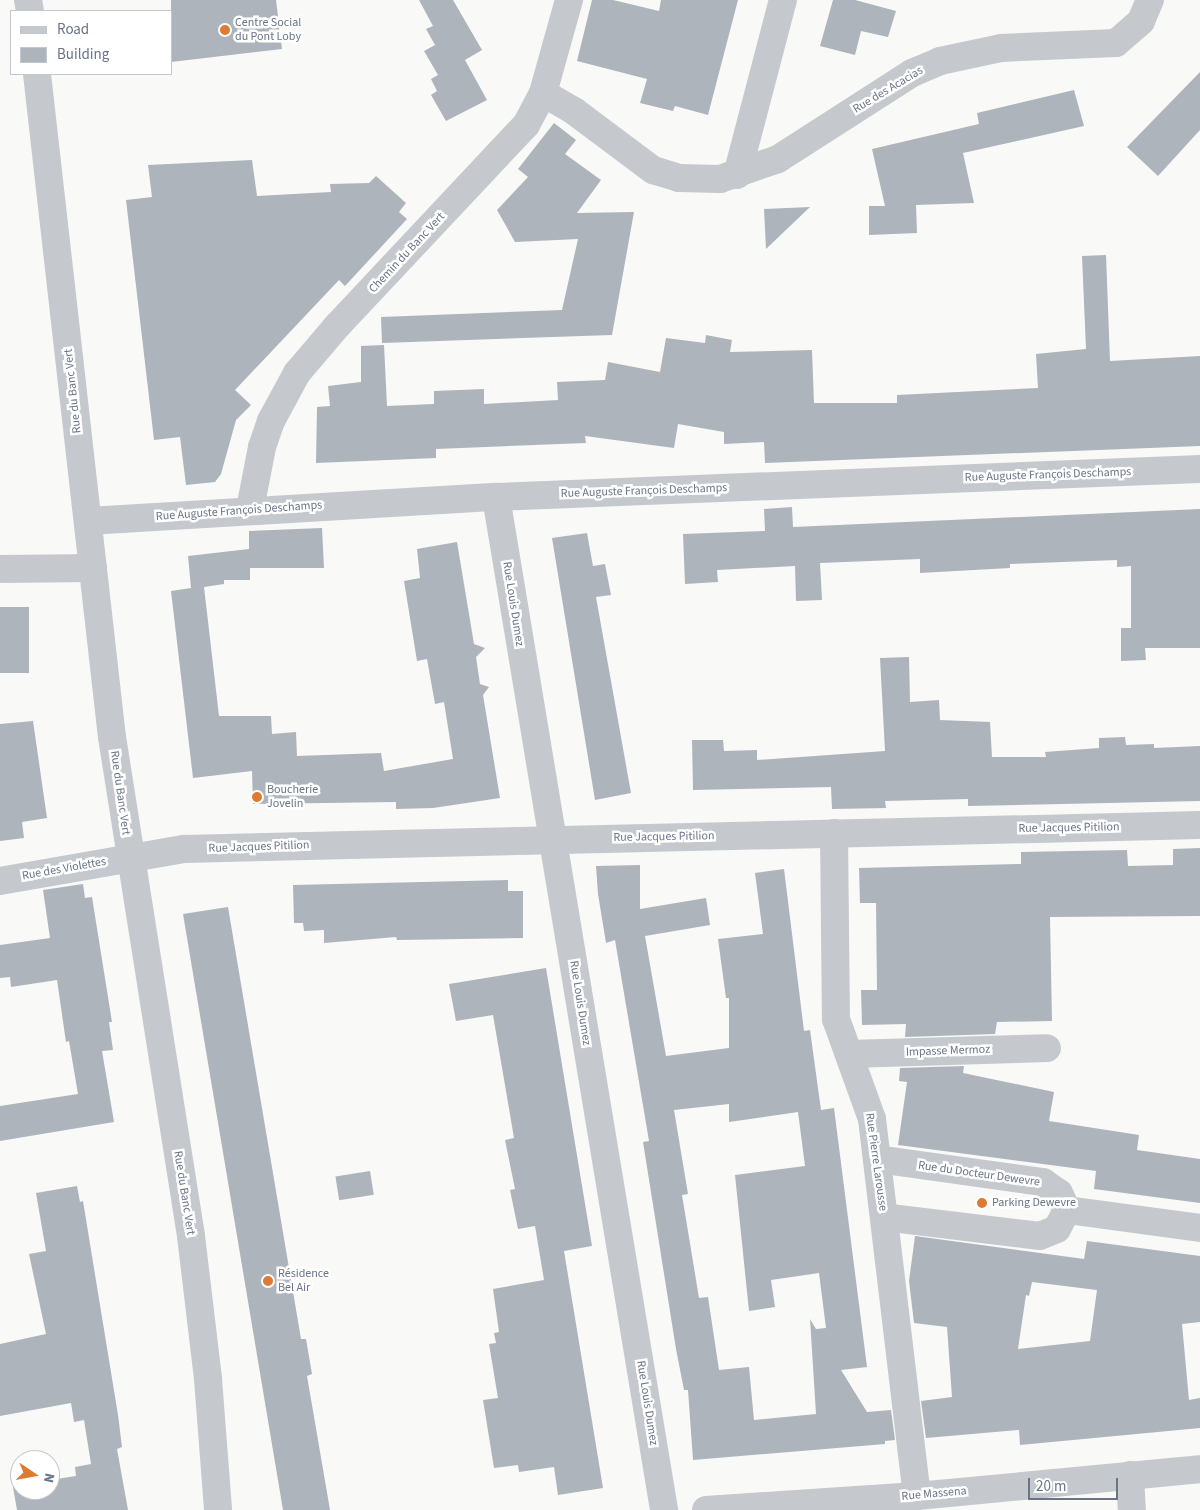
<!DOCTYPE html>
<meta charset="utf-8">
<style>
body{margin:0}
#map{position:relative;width:1200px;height:1510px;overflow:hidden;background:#f9f9f7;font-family:"Source Sans 3",sans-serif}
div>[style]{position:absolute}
.building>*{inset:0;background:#adb4bb;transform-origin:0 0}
.minor>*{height:28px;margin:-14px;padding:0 14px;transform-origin:14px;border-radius:14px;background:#c5c8cc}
.dots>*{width:14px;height:14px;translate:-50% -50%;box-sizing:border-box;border:2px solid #fff;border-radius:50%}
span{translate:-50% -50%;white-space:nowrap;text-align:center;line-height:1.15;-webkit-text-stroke:5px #fff;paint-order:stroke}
.poi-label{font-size:12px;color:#697487}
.left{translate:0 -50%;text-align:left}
.street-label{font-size:12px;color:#697487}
.legend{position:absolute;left:10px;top:10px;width:162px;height:65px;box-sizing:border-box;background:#fff;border:1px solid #c3c7cf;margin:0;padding:6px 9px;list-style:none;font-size:15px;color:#697487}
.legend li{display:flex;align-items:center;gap:10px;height:25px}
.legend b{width:25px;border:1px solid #c3c7cf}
.north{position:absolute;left:10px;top:1450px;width:50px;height:50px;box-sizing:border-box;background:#fff;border:1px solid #c3c7cf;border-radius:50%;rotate:102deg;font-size:14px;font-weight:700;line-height:20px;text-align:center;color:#697487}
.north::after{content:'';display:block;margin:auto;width:18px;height:22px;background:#de7b32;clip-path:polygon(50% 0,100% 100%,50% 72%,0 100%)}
.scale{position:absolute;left:1028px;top:1478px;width:90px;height:22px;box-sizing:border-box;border:2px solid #697487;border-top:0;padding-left:6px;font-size:15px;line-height:18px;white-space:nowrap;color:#697487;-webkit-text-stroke:4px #fff;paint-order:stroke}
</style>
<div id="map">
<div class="building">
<div style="clip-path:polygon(171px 0,276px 0,282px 49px,171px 62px)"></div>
<div style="clip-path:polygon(419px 0,453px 0,482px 50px,465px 60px,487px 100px,446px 121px,431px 95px,437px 91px,431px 79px,438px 75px,424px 51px,435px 45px,426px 29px,433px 26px)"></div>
<div style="clip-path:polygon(592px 0,613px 0,659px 11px,661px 0,738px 0,708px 115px,675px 106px,673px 111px,640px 103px,647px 79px,577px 61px)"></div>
<div style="clip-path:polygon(833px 0,855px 0,896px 11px,888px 37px,861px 31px,855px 55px,820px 46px)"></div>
<div style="clip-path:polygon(1200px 72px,1200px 130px,1158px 176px,1127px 147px)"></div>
<div style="clip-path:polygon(1074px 90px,1084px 126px,963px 153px,974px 203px,916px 205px,917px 233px,869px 235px,869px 206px,885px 206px,872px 149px,979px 124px,977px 113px)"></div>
<div style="clip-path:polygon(554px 123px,576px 140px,565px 154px,601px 180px,577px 213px,634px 212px,612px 335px,382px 343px,381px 317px,562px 310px,578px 239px,515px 242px,497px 210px,528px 177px,518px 169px)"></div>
<div style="clip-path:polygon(252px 160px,257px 196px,331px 192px,330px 184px,369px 183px,376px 176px,406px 203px,399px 212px,407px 219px,345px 286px,339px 280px,235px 390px,251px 405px,236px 420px,221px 474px,215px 482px,186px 485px,180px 437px,154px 440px,126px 200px,152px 197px,148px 165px)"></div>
<div style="clip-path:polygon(810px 207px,766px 249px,764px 209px)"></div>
<div style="clip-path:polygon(1106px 255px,1110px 361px,1200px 356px,1200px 446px,765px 463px,764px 442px,724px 444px,724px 432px,678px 424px,674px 448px,585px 436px,586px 443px,436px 449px,436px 458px,316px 463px,317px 407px,330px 406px,328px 386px,361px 382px,361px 346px,384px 345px,387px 406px,434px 404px,434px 391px,484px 389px,484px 404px,558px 400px,557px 382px,605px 380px,608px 362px,660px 372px,666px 338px,705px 343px,706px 335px,732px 340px,730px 352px,812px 350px,814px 403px,897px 403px,897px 395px,1038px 388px,1036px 354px,1086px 349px,1082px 256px)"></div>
<div style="clip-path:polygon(792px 507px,793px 527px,1200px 509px,1200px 648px,1145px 648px,1146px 660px,1121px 661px,1121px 628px,1131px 628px,1131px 566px,1117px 567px,1117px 560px,1010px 564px,1010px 568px,920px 573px,920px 559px,820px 563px,822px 600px,796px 601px,795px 566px,717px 570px,718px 582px,685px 584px,683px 534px,765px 531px,764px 509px)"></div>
<div style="clip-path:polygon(322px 528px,324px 568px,250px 568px,250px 562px,250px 580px,224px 580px,224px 584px,204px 587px,219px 716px,271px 716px,272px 734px,296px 732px,297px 756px,381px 753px,384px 771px,453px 759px,444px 702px,435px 704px,427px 659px,417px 661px,404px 581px,420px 578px,417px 549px,457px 542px,474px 644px,485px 648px,476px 657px,480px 684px,489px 687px,483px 695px,500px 798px,433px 808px,396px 809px,396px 802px,253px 804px,252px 771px,193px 778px,171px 591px,191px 588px,188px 556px,249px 549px,249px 531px)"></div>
<div style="clip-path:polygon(587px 533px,593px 566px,605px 564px,611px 595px,596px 597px,631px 793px,595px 800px,552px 538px)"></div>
<div style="left:0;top:607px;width:29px;height:66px"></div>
<div style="clip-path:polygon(909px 657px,910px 702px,939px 700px,940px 720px,990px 722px,992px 757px,1046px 757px,1045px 752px,1099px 748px,1099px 738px,1125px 737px,1126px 745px,1154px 744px,1154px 748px,1200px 746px,1200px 801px,968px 806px,968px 799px,885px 801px,886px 808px,832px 809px,831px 787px,693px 790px,692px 740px,723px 740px,724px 751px,757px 750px,757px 760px,885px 751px,880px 658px)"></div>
<div style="clip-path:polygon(33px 721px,47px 818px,22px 822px,24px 838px,0 841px,0 724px)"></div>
<div style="clip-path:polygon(1200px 848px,1200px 916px,1050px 917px,1052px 1021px,997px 1022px,995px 1034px,905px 1037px,906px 1024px,862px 1025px,861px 990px,877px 990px,876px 903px,860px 903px,859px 868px,1021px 864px,1021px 852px,1127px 850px,1128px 866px,1173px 865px,1173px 849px)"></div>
<div style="clip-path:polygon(evenodd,640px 865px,640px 909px,706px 898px,710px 925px,645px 936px,666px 1056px,729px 1048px,729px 998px,726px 998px,718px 939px,763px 934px,755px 873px,784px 869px,804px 1031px,810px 1030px,821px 1110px,834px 1108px,867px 1367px,841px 1370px,867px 1412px,891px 1410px,895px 1440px,885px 1441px,885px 1444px,693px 1460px,688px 1390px,684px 1390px,676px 1349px,643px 1142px,649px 1141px,615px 940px,606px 943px,598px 894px,596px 866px,640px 865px,729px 1104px,729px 1122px,798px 1112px,805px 1166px,735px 1175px,749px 1311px,775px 1307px,771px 1280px,819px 1273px,826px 1328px,816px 1329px,810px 1319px,816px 1414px,754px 1420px,749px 1367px,719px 1370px,708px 1297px,699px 1298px,682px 1195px,688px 1194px,674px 1110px,729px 1104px)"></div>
<div style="clip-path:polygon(508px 880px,508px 891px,523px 891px,523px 938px,397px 940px,396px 937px,324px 943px,324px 930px,304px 931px,303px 923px,294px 923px,293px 885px)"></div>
<div style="clip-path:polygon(83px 884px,85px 898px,92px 897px,112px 1022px,109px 1022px,113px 1050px,102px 1051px,114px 1122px,0 1141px,0 1106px,78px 1094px,69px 1041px,66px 1042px,57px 980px,11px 987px,10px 977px,0 978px,0 945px,50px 938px,43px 890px)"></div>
<div style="clip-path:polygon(228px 907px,301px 1339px,306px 1339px,312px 1374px,307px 1376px,330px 1510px,283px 1510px,183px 914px)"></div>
<div style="clip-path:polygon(546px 968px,592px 1246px,564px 1251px,603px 1488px,558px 1495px,554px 1467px,519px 1472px,518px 1465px,494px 1468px,483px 1400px,498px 1398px,489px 1344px,496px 1343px,494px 1333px,499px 1332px,493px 1289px,544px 1280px,535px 1226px,518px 1229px,510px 1190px,515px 1189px,505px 1140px,514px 1138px,493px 1015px,456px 1021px,449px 984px)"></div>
<div style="clip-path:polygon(964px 1066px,963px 1073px,1054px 1092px,1049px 1121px,1139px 1135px,1137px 1150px,1200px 1159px,1200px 1203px,1094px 1189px,1096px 1171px,898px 1145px,907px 1082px,899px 1081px,900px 1068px)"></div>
<div style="left:370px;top:1171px;width:24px;height:35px;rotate:81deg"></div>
<div style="clip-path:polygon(77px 1186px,80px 1202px,83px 1201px,118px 1415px,122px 1447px,117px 1449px,128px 1510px,17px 1510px,13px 1487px,20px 1486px,20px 1490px,50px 1490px,50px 1480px,76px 1476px,75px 1467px,91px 1464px,84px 1420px,74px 1422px,71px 1403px,0 1416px,0 1344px,46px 1334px,29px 1254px,46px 1251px,36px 1193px)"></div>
<div style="clip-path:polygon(evenodd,915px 1236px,1084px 1259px,1087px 1241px,1200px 1256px,1200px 1322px,1182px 1324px,1189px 1400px,1200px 1398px,1200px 1428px,1020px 1445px,1019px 1430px,926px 1438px,921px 1401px,952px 1397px,947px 1327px,914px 1323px,909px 1281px,915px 1236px,1032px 1282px,1097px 1290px,1090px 1341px,1018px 1349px,1026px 1295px,1029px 1296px,1032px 1282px)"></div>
</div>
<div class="minor">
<div style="left:28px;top:0;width:11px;rotate:80deg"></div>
<div style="left:37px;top:74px;width:667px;rotate:83.55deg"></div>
<div style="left:112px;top:737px;width:505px;rotate:81deg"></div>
<div style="left:191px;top:1236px;width:144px;rotate:83.2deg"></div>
<div style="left:208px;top:1379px;width:131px;rotate:85.6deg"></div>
<div style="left:543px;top:93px;width:36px;rotate:30deg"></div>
<div style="left:574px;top:111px;width:99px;rotate:36.8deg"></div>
<div style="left:653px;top:170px;width:27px;rotate:17deg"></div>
<div style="left:679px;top:178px;width:41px;rotate:1.4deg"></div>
<div style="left:720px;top:179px;width:61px;rotate:-19deg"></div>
<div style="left:778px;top:159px;width:159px;rotate:-32.7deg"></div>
<div style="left:912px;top:73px;width:30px;rotate:-23deg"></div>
<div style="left:940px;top:61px;width:62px;rotate:-12deg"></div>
<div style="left:1001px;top:48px;width:115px;rotate:-2.5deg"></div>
<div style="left:1116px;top:43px;width:33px;rotate:-41deg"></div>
<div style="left:1141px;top:21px;width:23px;rotate:-67deg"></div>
<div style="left:737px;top:175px;width:181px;rotate:-75.3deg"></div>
<div style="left:496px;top:497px;width:1027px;rotate:80.58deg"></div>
<div style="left:250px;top:509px;width:63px;rotate:-79deg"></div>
<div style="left:262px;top:447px;width:28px;rotate:-71deg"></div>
<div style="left:271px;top:421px;width:55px;rotate:-61.6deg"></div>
<div style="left:297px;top:373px;width:62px;rotate:-49.6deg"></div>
<div style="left:337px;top:326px;width:276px;rotate:-46.8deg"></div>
<div style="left:526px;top:125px;width:36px;rotate:-62deg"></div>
<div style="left:543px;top:93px;width:97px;rotate:-74.4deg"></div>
<div style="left:88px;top:521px;width:409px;rotate:-3.4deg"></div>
<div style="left:496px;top:497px;width:705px;rotate:-2.28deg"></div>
<div style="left:0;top:569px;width:93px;rotate:-0.6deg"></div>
<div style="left:834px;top:833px;width:186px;rotate:89.4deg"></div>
<div style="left:836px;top:1019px;width:106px;rotate:70.2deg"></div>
<div style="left:872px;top:1119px;width:380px;rotate:83.2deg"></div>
<div style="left:0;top:881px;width:187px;rotate:-9.9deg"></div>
<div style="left:184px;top:849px;width:1016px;rotate:-1.35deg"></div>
<div style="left:849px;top:1054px;width:198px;rotate:-1.7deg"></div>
<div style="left:877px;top:1159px;width:168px;rotate:7.9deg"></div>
<div style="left:1043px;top:1182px;width:19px;rotate:35deg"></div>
<div style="left:1059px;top:1193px;width:19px;rotate:65deg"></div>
<div style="left:1067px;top:1210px;width:21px;rotate:118deg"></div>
<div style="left:1057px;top:1229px;width:18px;rotate:158deg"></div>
<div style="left:1040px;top:1236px;width:157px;rotate:-173.1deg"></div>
<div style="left:1067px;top:1210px;width:134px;rotate:7.7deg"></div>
<div style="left:1130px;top:1475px;width:35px;rotate:87deg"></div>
<div style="left:706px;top:1510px;width:211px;rotate:-3.8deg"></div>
<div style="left:917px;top:1496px;width:284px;rotate:-5.4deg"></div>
</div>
<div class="dots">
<div style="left:225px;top:30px;background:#de7b32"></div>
<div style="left:257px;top:797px;background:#de7b32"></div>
<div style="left:982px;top:1203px;background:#de7b32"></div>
<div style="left:268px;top:1281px;background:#de7b32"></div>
</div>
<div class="poi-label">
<span class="left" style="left:235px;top:30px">Centre Social<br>du Pont Loby</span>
<span class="left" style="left:267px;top:797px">Boucherie<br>Jovelin</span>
<span class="left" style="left:992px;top:1203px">Parking Dewevre</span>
<span class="left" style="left:278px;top:1281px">Résidence<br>Bel Air</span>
</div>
<div class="street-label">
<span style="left:888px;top:90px;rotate:-31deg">Rue des Acacias</span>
<span style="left:407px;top:253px;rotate:-47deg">Chemin du Banc Vert</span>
<span style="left:73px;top:391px;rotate:-96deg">Rue du Banc Vert</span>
<span style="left:1048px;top:475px;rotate:-2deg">Rue Auguste François Deschamps</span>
<span style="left:644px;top:491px;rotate:-2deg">Rue Auguste François Deschamps</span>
<span style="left:239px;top:511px;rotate:-4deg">Rue Auguste François Deschamps</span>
<span style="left:513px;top:604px;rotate:81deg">Rue Louis Dumez</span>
<span style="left:120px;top:793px;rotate:82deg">Rue du Banc Vert</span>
<span style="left:1069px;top:828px;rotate:-1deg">Rue Jacques Pitilion</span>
<span style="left:664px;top:837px;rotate:-1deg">Rue Jacques Pitilion</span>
<span style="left:259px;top:847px;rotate:-2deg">Rue Jacques Pitilion</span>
<span style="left:64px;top:869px;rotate:-10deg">Rue des Violettes</span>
<span style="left:580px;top:1003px;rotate:81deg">Rue Louis Dumez</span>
<span style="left:948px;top:1051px;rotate:-2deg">Impasse Mermoz</span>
<span style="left:876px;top:1162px;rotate:82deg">Rue Pierre Larousse</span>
<span style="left:979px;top:1174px;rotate:8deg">Rue du Docteur Dewevre</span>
<span style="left:184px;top:1193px;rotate:81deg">Rue du Banc Vert</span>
<span style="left:647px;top:1403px;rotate:81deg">Rue Louis Dumez</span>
<span style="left:934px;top:1494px;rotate:-5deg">Rue Massena</span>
</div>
<ul class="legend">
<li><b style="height:6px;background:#c5c8cc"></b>Road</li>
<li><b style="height:14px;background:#adb4bb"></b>Building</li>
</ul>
<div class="north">N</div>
<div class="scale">20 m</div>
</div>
